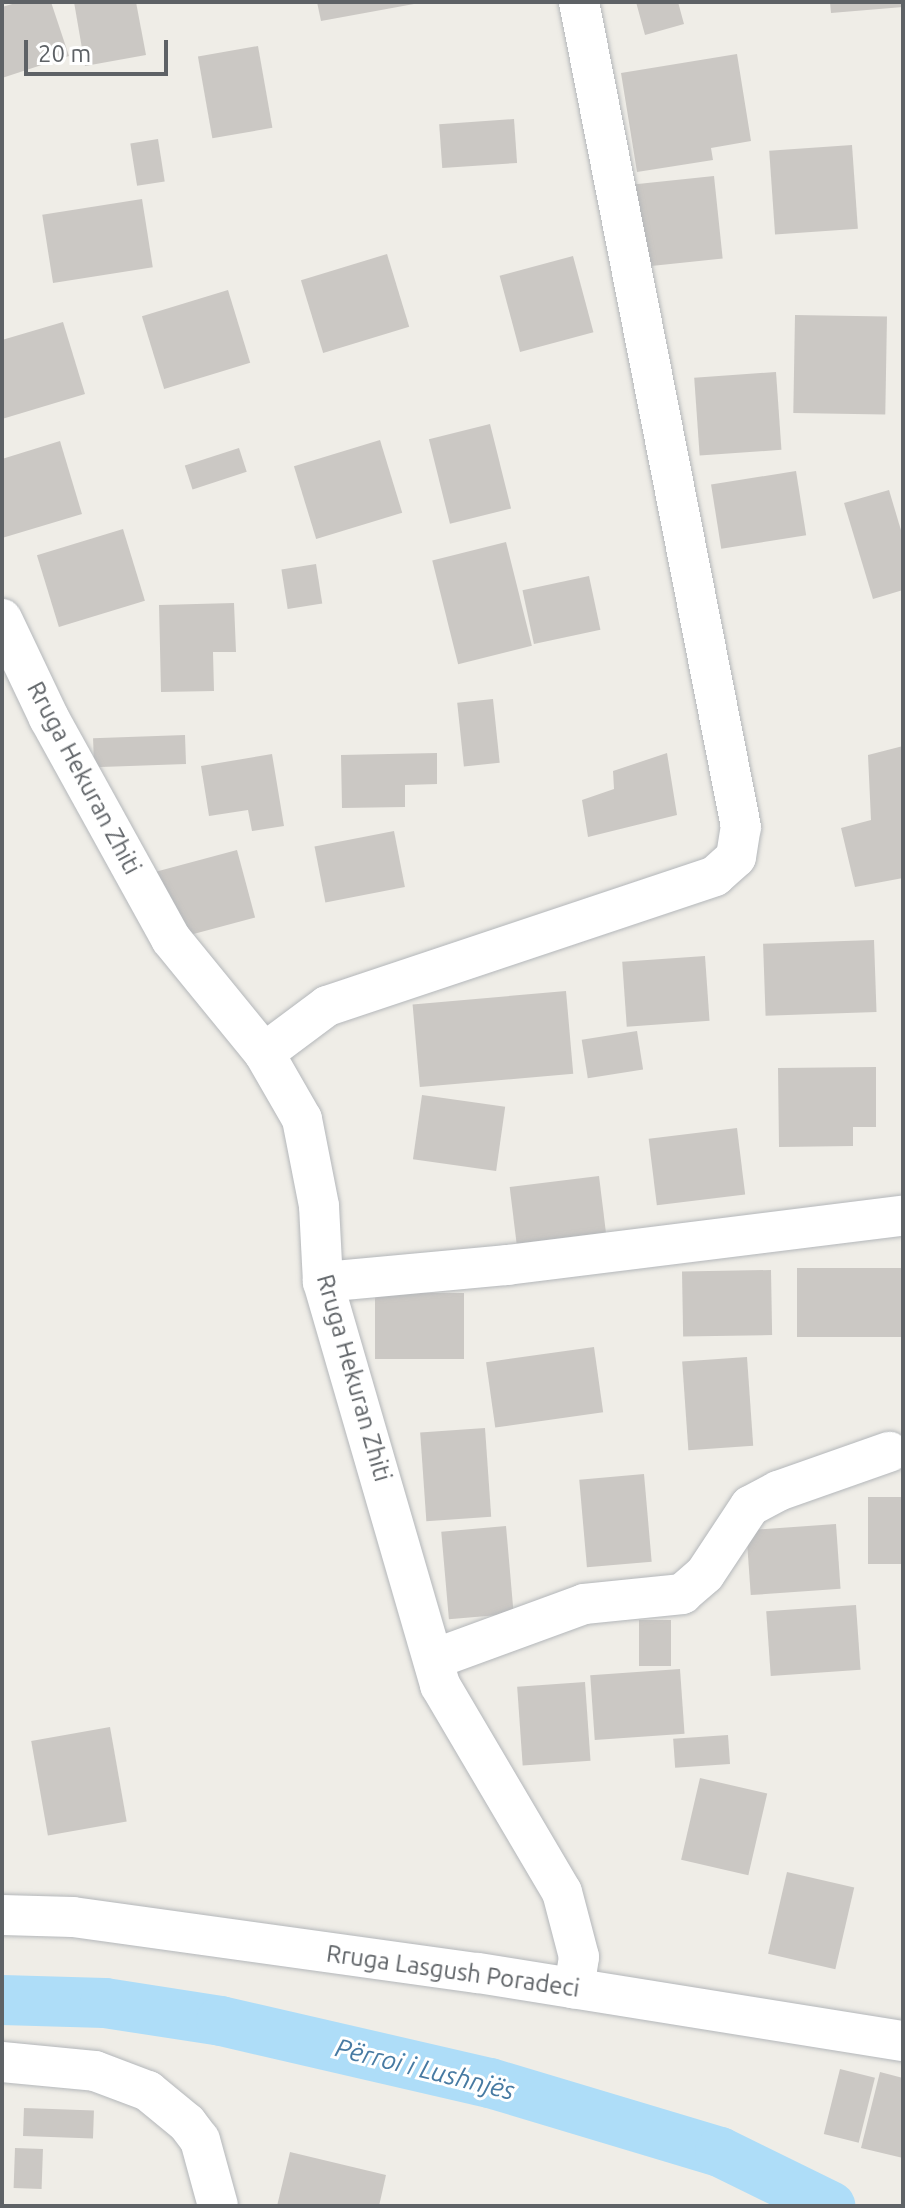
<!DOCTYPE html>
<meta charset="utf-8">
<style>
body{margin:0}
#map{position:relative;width:905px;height:2208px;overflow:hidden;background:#efede7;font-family:Ubuntu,sans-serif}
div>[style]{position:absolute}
.canal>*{height:50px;margin:-25px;padding:0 25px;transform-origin:25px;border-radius:25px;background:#aeddf8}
.building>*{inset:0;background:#cbc8c4;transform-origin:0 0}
.roads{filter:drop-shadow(0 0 2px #b4b7ba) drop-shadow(0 0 2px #b4b7ba)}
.minor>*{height:40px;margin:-20px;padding:0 20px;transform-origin:20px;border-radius:20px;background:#fff}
span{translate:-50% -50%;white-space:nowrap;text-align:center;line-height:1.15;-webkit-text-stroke:6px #fff;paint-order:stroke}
.street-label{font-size:24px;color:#5e6266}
.water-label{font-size:26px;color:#477aa2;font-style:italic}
.frame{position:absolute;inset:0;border:4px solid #5e6266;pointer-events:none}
.scale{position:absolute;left:24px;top:40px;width:144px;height:36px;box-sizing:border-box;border:4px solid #5e6266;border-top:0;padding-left:10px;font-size:24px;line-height:28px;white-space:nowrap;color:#5e6266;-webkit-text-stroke:6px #fff;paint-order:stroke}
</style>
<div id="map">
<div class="canal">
<div style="left:2px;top:2000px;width:103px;rotate:1.7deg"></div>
<div style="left:105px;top:2003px;width:117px;rotate:8.8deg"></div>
<div style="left:221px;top:2021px;width:276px;rotate:13deg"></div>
<div style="left:490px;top:2083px;width:240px;rotate:16.7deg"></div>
<div style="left:720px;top:2152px;width:123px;rotate:26.1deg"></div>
</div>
<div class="building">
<div style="clip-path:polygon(19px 2px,51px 2px,69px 56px,2px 78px,2px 7px)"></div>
<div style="clip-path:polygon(74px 2px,136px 2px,146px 55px,85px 66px)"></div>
<div style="clip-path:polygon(317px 2px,414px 2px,414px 4px,321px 21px)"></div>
<div style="clip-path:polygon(636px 2px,678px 2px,684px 24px,645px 35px)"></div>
<div style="clip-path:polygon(830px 2px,903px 2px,903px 7px,831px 13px)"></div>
<div style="left:258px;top:46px;width:83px;height:61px;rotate:80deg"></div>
<div style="clip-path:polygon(737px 54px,751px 141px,711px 148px,713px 160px,637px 172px,621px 73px)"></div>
<div style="left:514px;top:119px;width:44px;height:75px;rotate:86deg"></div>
<div style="left:158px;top:139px;width:43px;height:28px;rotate:81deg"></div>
<div style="left:852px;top:145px;width:84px;height:83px;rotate:86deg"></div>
<div style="left:714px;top:176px;width:83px;height:91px;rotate:84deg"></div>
<div style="left:142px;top:199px;width:69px;height:101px;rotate:81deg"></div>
<div style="left:387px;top:254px;width:76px;height:90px;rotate:73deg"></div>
<div style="left:573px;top:256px;width:79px;height:76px;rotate:75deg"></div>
<div style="left:228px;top:290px;width:76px;height:90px;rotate:73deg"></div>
<div style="left:795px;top:315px;width:92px;height:98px;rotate:1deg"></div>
<div style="clip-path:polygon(63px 322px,85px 394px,2px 419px,2px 340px)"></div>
<div style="left:776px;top:372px;width:78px;height:82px;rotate:86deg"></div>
<div style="left:490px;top:424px;width:87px;height:63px;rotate:76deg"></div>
<div style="left:380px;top:440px;width:76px;height:90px;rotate:73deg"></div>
<div style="clip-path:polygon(60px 441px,82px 514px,2px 538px,2px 459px)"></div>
<div style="left:239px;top:448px;width:25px;height:57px;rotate:72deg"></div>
<div style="left:796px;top:471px;width:65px;height:86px;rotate:81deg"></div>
<div style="clip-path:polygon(889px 490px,903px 537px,903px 590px,873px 599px,844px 503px)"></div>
<div style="left:123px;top:529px;width:75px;height:90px;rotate:73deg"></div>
<div style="left:506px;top:542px;width:107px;height:76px;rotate:76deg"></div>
<div style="left:316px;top:564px;width:40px;height:35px;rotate:81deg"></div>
<div style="left:589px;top:576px;width:55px;height:68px;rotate:78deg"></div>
<div style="clip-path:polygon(234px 603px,236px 652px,213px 652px,214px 691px,161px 692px,159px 605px)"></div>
<div style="left:493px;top:699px;width:64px;height:36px;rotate:84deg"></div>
<div style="left:185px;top:735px;width:29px;height:92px;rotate:88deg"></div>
<div style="clip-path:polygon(903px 746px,903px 878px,855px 887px,841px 828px,871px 820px,868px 755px)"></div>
<div style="clip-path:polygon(437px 753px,437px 784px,405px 785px,405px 807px,342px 808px,341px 755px)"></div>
<div style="clip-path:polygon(667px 753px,677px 815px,588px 837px,582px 800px,614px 789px,613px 771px)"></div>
<div style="clip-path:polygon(272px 754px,284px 826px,252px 831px,248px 810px,209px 816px,201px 766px)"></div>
<div style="left:394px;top:831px;width:57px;height:81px;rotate:79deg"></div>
<div style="left:237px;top:850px;width:70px;height:85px;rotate:75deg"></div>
<div style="left:874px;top:940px;width:72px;height:111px;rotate:88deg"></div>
<div style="left:705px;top:956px;width:65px;height:83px;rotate:86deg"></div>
<div style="left:566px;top:991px;width:83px;height:154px;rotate:85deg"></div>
<div style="left:637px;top:1031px;width:39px;height:56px;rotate:81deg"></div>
<div style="clip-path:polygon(876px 1067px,876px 1127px,853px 1127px,853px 1146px,779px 1147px,778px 1068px)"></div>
<div style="left:422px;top:1095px;width:84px;height:65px;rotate:8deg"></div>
<div style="left:737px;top:1128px;width:67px;height:89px;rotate:83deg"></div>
<div style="left:599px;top:1176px;width:66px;height:90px;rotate:83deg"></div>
<div style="left:797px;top:1268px;width:106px;height:69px"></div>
<div style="left:771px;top:1270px;width:65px;height:89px;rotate:89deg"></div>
<div style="left:464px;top:1293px;width:66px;height:89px;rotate:90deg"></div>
<div style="left:594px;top:1347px;width:66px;height:109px;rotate:82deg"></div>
<div style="left:747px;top:1357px;width:89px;height:65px;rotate:86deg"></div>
<div style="left:485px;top:1428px;width:89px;height:65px;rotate:86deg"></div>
<div style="left:644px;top:1474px;width:88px;height:65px;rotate:85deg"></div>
<div style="left:903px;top:1497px;width:67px;height:35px;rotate:90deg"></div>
<div style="left:836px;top:1524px;width:65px;height:90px;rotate:86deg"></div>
<div style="left:506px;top:1526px;width:88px;height:65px;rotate:85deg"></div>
<div style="left:856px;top:1605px;width:65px;height:90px;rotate:86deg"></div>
<div style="left:639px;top:1620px;width:32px;height:46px"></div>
<div style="left:680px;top:1669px;width:65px;height:90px;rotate:86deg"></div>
<div style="left:585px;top:1682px;width:79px;height:68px;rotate:86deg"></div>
<div style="left:110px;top:1727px;width:96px;height:80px;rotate:80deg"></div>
<div style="left:728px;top:1735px;width:29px;height:55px;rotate:86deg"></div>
<div style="left:700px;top:1778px;width:69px;height:84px;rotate:13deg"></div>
<div style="left:787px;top:1872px;width:69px;height:84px;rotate:13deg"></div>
<div style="left:840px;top:2069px;width:36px;height:67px;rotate:14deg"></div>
<div style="clip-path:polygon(880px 2072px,903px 2078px,903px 2158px,861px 2148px)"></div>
<div style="left:24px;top:2108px;width:70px;height:28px;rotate:2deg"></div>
<div style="left:15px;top:2148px;width:28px;height:40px;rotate:2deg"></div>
<div style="clip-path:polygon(290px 2152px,386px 2175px,379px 2206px,277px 2206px)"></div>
</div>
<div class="roads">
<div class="minor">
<div style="left:2px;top:619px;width:110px;rotate:64.6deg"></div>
<div style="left:49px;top:718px;width:252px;rotate:61.1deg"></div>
<div style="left:171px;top:939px;width:147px;rotate:50.8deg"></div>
<div style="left:264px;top:1053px;width:76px;rotate:60.1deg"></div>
<div style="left:302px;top:1119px;width:89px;rotate:78.9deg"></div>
<div style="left:319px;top:1206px;width:76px;rotate:87deg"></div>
<div style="left:323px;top:1282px;width:420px;rotate:73.8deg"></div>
<div style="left:440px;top:1685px;width:240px;rotate:59.5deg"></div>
<div style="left:562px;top:1892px;width:67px;rotate:75.3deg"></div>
<div style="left:579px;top:1957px;width:32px;rotate:99deg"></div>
<div style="left:264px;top:1053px;width:79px;rotate:-36.7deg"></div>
<div style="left:327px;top:1006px;width:409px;rotate:-18.5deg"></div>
<div style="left:715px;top:876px;width:28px;rotate:-42deg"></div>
<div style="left:736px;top:857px;width:30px;rotate:-81deg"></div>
<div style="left:741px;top:827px;width:841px;rotate:-101.11deg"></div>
<div style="left:323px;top:1282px;width:185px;rotate:-5.3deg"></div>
<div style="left:507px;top:1265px;width:399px;rotate:-7.1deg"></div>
<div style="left:434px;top:1659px;width:160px;rotate:-20.1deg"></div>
<div style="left:584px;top:1604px;width:99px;rotate:-5.8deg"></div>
<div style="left:682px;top:1594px;width:30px;rotate:-41deg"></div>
<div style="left:705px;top:1574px;width:82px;rotate:-56.5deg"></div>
<div style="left:750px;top:1506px;width:32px;rotate:-28deg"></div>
<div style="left:778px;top:1491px;width:118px;rotate:-19.4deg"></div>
<div style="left:2px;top:1915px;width:71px;rotate:1.6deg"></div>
<div style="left:73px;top:1917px;width:409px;rotate:7.9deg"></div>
<div style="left:478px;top:1973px;width:430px;rotate:9.1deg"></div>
<div style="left:2px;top:2062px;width:93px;rotate:5.5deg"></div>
<div style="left:95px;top:2071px;width:57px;rotate:20.7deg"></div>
<div style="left:148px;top:2091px;width:50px;rotate:39.4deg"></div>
<div style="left:187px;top:2123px;width:21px;rotate:53deg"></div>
<div style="left:200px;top:2140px;width:68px;rotate:74.7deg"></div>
</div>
</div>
<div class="street-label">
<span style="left:84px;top:778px;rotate:62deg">Rruga Hekuran Zhiti</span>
<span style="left:354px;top:1378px;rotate:74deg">Rruga Hekuran Zhiti</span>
<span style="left:453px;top:1971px;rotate:8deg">Rruga Lasgush Poradeci</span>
</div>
<div class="water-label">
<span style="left:425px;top:2069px;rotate:14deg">Përroi i Lushnjës</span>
</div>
<div class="frame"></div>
<div class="scale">20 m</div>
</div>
